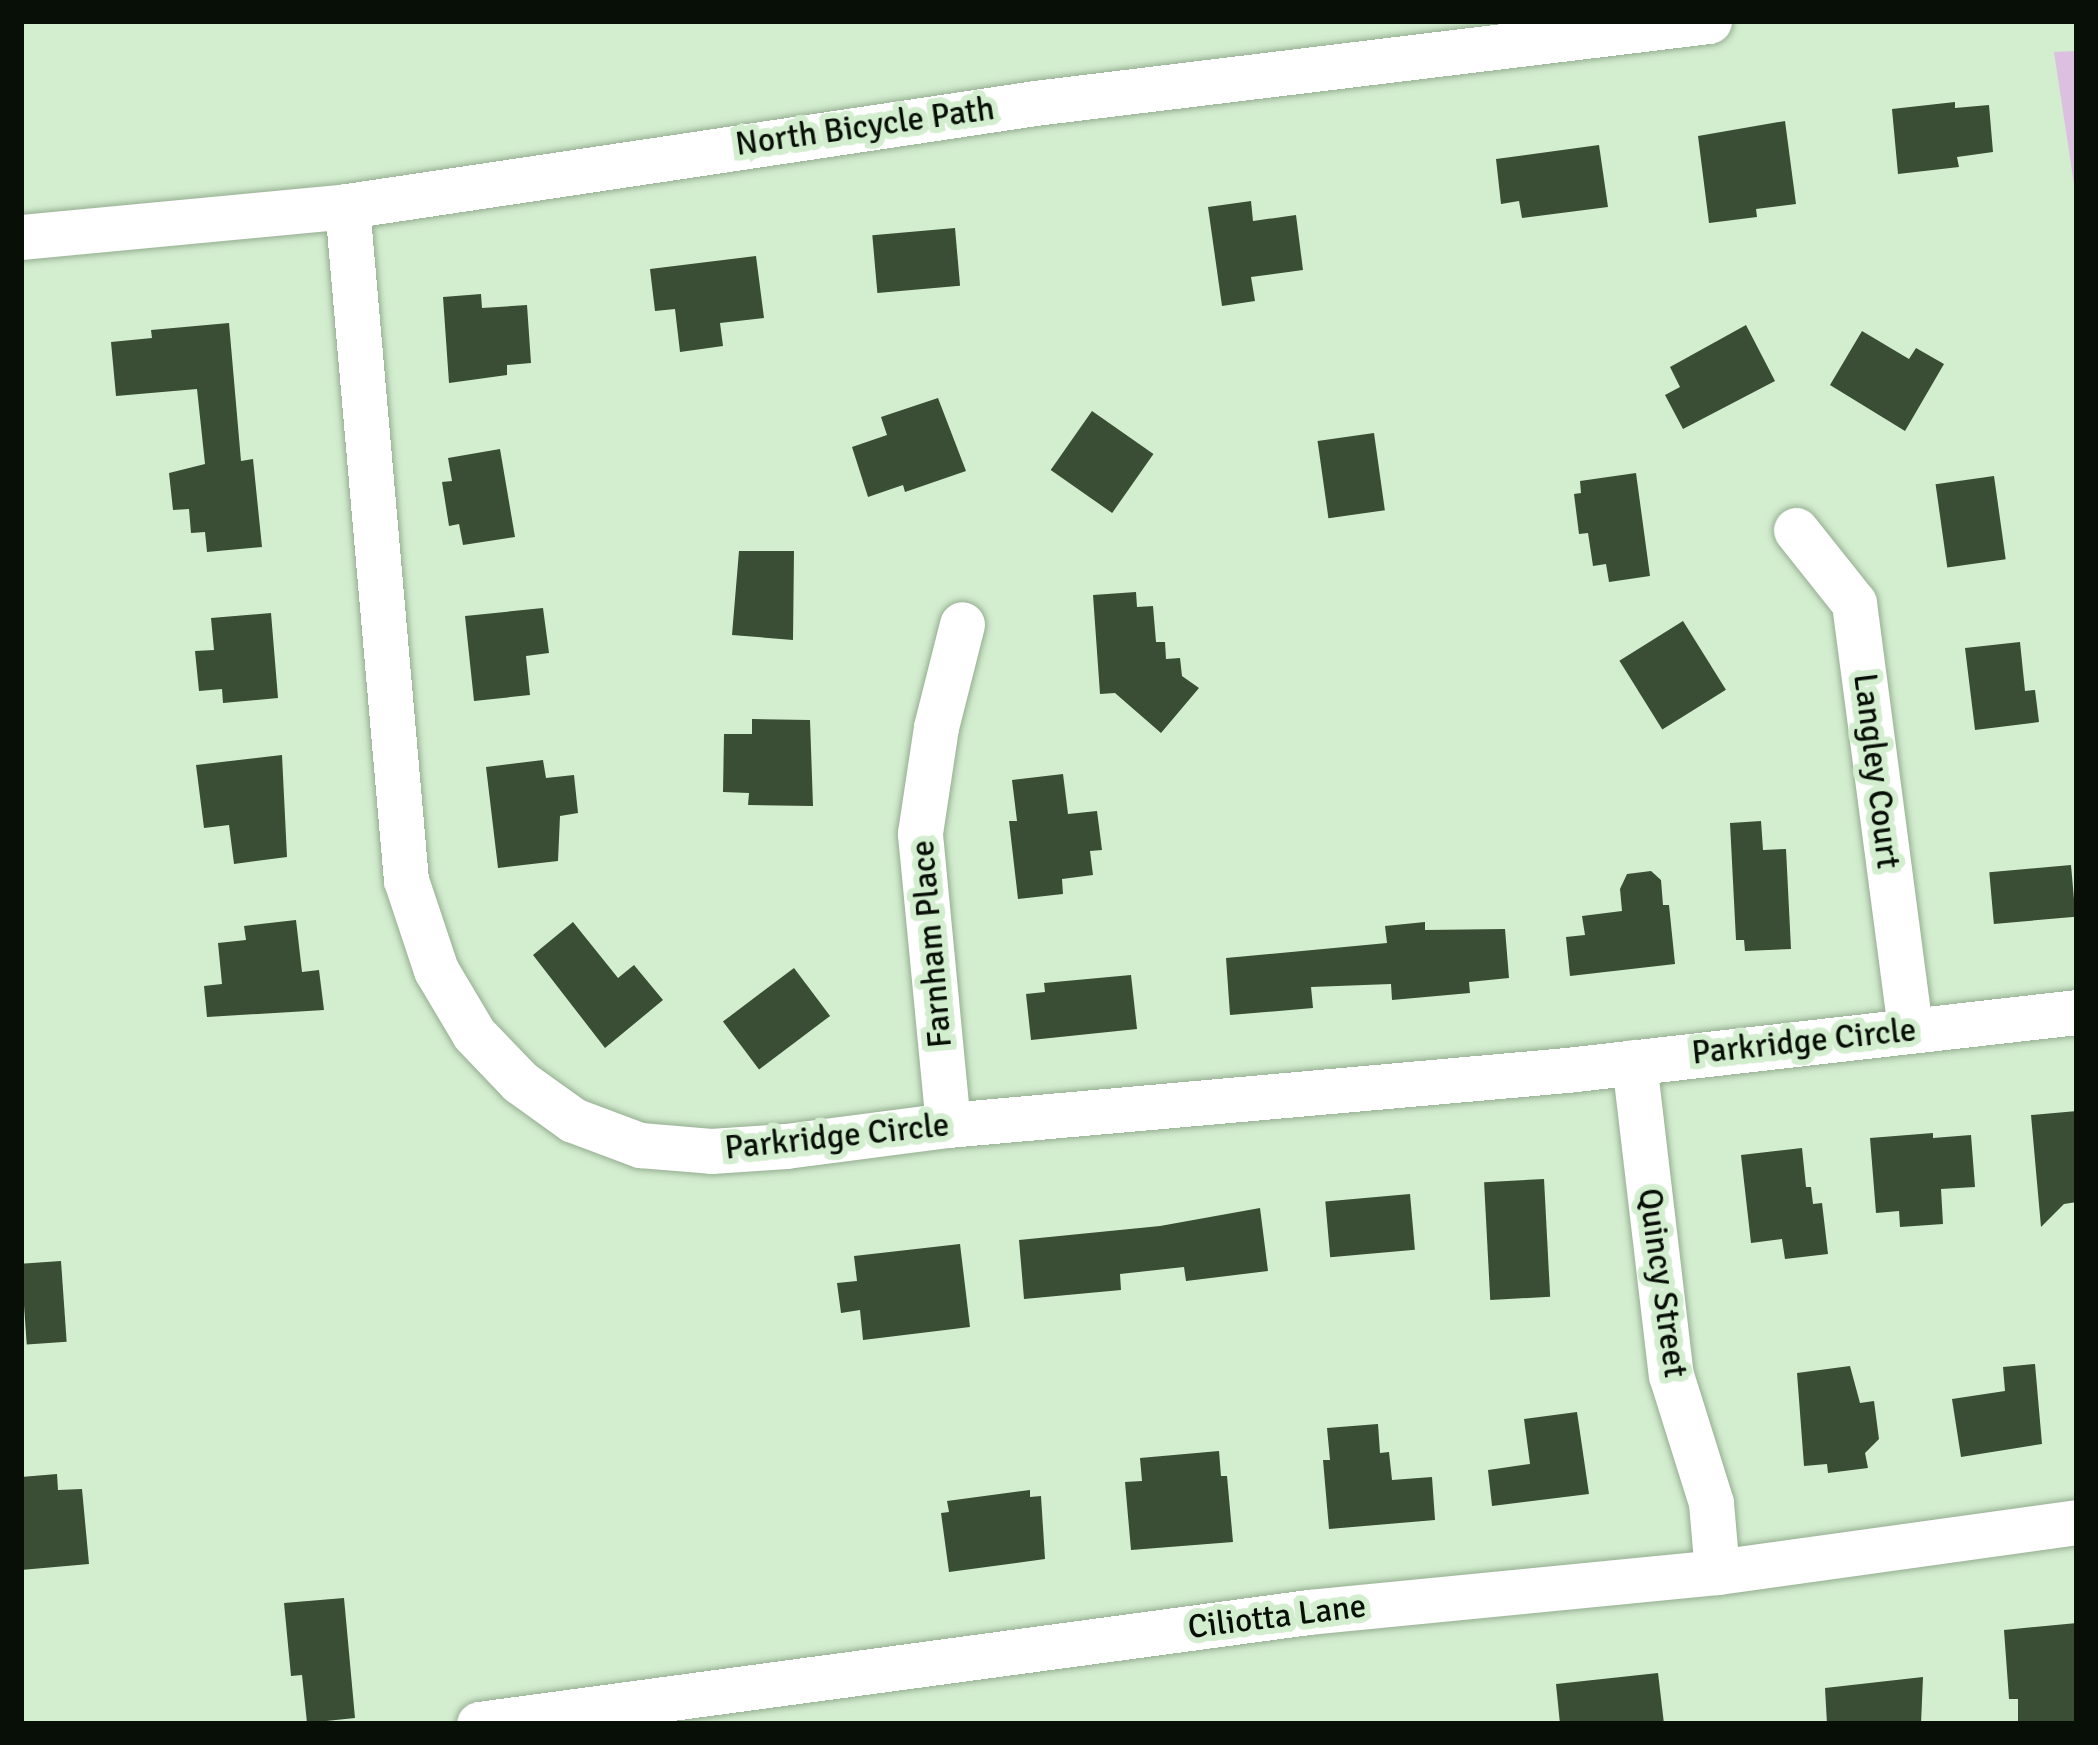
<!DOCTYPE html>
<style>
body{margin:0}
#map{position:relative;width:2098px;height:1745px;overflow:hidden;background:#d3edcf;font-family:Signika,sans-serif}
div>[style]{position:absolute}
.green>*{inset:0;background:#dcc0df}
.building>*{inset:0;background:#394e35;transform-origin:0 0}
.roads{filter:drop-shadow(0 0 3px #95ad91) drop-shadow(0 0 3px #95ad91)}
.minor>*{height:45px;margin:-22.5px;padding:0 22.5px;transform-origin:22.5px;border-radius:22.5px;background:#fff}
span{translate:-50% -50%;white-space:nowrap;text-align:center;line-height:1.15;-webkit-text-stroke:12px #d3edcf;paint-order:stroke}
.street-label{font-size:33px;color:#070f06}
.frame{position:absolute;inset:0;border:24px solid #070f06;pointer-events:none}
</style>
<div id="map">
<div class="green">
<div style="clip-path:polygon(2077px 51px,2077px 204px,2054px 52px)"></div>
</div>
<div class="building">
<div style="clip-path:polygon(1955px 102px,1955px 108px,1989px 105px,1993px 152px,1957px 157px,1959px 167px,1898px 174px,1892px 109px)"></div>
<div style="clip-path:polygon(1785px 121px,1796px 204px,1756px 209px,1757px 217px,1709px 223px,1698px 136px)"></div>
<div style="clip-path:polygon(1599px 145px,1608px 207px,1522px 218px,1519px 201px,1501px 204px,1496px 159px)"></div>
<div style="clip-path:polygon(1251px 201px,1253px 221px,1296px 215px,1303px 270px,1251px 277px,1255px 301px,1222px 306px,1208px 207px)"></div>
<div style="left:955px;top:228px;width:58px;height:83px;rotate:85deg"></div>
<div style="clip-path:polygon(756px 256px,764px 318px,720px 323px,723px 346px,680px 352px,675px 309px,655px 311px,650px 269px)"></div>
<div style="clip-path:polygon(481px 294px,482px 308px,527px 305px,531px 363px,507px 365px,507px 375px,449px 383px,443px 297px)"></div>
<div style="clip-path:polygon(229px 323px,241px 461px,253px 459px,262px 547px,207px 552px,205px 532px,191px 533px,189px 509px,173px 510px,169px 473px,205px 464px,197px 389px,116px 396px,111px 342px,152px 338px,151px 330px)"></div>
<div style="clip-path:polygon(1746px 325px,1775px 381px,1683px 429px,1665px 395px,1680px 387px,1670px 367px)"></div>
<div style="clip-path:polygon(1862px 331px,1909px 359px,1916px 348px,1944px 364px,1905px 431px,1830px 385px)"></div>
<div style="clip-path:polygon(938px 398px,966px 471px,905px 492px,903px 485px,868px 497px,852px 447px,887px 435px,881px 417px)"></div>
<div style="left:1092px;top:411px;width:75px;height:72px;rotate:35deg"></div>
<div style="left:1374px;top:433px;width:78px;height:57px;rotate:82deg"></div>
<div style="clip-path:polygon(500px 449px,515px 537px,463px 545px,459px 524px,449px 526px,442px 482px,452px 481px,448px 458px)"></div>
<div style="clip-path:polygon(1636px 473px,1650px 576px,1609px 582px,1606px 564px,1593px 566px,1588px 533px,1579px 534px,1574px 494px,1581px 493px,1580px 481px)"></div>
<div style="left:1994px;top:476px;width:84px;height:59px;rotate:82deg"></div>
<div style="clip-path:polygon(739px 551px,794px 551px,793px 640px,732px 635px)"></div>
<div style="clip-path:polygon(1136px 592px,1137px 607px,1153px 606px,1156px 642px,1165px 642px,1166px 659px,1180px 658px,1182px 676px,1199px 688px,1161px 733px,1115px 693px,1100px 694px,1093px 595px)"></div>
<div style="clip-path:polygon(543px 608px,549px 653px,526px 656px,530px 695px,474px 701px,465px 616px)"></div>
<div style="clip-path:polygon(271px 613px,278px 698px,223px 703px,222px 689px,199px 691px,195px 651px,214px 650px,211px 618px)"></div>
<div style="left:1683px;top:621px;width:81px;height:75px;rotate:58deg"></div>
<div style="clip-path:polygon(2020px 642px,2025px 691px,2035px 690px,2039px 722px,1975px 730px,1965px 648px)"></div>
<div style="clip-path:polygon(752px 719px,810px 720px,813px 806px,748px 805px,749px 793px,723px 792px,724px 734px,752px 734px)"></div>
<div style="clip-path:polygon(282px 755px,287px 857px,234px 864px,229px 825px,204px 828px,196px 765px)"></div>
<div style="clip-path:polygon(543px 760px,546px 778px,574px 775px,578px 813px,560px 816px,558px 861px,498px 868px,486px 767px)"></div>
<div style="clip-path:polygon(1063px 774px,1068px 814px,1097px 811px,1102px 850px,1090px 851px,1093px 875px,1062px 879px,1063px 894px,1018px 899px,1009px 821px,1017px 821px,1012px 780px)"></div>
<div style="clip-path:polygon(1761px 821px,1763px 850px,1786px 849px,1791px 949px,1745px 951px,1744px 940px,1736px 940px,1730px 823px)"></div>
<div style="left:2071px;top:865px;width:52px;height:82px;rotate:85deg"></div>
<div style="clip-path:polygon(1651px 871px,1661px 880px,1663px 905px,1669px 905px,1675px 964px,1570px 976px,1566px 937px,1585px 935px,1582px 916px,1622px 911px,1620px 889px,1627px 874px)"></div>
<div style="clip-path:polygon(296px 920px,302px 972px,319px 970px,324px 1010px,207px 1017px,204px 986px,222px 984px,218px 943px,246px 940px,244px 926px)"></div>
<div style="clip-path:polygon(573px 922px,618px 978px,634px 965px,663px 1000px,605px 1048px,533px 955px)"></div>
<div style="clip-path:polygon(1425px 922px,1425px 930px,1505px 929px,1509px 978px,1469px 982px,1470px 993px,1392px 1000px,1391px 984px,1311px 987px,1313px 1008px,1230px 1015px,1226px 958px,1387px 943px,1385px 926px)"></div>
<div style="left:794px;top:968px;width:60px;height:89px;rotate:53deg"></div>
<div style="clip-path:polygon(1131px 975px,1137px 1029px,1031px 1040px,1026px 994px,1045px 992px,1044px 983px)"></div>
<div style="clip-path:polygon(2077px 1111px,2077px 1202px,2064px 1204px,2041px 1227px,2031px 1115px)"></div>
<div style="clip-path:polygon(1933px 1133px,1933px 1138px,1971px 1135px,1975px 1187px,1941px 1189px,1943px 1224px,1900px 1227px,1899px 1211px,1876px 1213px,1870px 1138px)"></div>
<div style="clip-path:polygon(1802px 1148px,1806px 1187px,1811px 1187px,1813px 1204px,1822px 1203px,1828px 1254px,1785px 1259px,1782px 1239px,1751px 1243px,1741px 1155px)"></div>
<div style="left:1544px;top:1179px;width:118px;height:60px;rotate:87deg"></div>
<div style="left:1410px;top:1194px;width:56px;height:85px;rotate:85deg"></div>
<div style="clip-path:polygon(1260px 1208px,1268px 1271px,1186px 1281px,1184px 1267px,1120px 1274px,1121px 1290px,1024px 1299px,1019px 1240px,1160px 1226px)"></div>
<div style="clip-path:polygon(960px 1244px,970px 1327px,863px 1340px,860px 1310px,841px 1313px,837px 1283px,857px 1281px,854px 1256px)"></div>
<div style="left:61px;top:1261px;width:81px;height:40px;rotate:86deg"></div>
<div style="clip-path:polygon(2035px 1364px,2042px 1444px,1961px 1457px,1952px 1399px,2005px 1391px,2003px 1367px)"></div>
<div style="clip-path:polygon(1850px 1366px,1860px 1403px,1874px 1401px,1879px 1439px,1865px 1453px,1868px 1468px,1828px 1473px,1827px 1464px,1804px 1466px,1797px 1373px)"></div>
<div style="clip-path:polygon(1577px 1412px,1589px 1494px,1492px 1506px,1488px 1470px,1530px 1464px,1524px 1419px)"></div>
<div style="clip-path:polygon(1378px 1424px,1380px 1453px,1389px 1452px,1392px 1480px,1432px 1477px,1435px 1520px,1329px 1529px,1323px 1460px,1330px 1460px,1327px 1428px)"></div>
<div style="clip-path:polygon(1219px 1451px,1221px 1476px,1227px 1476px,1233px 1542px,1131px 1550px,1125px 1482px,1142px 1481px,1140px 1458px)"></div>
<div style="clip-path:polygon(57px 1474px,58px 1490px,82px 1489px,89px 1564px,21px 1570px,21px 1477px)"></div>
<div style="clip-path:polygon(1030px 1490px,1030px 1497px,1041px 1496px,1045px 1559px,949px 1572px,941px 1513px,949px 1512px,947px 1501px)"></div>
<div style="clip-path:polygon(344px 1598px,355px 1718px,307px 1723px,302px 1675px,291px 1676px,284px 1603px)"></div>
<div style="clip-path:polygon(2077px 1623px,2074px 1724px,2018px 1724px,2018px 1699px,2009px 1699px,2004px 1630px)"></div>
<div style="clip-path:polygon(1658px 1673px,1664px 1724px,1560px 1724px,1556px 1684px)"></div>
<div style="clip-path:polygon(1923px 1677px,1921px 1724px,1827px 1724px,1825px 1688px)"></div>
</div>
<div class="roads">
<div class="minor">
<div style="left:347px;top:206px;width:677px;rotate:85deg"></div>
<div style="left:406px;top:880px;width:95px;rotate:71.6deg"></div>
<div style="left:436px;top:970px;width:74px;rotate:59.3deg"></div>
<div style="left:474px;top:1034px;width:66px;rotate:46.2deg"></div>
<div style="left:520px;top:1082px;width:65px;rotate:35.6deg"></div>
<div style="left:573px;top:1120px;width:72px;rotate:20.5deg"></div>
<div style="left:640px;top:1145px;width:71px;rotate:4.8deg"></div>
<div style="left:711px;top:1151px;width:75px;rotate:-3.8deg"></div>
<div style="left:786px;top:1146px;width:163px;rotate:-7.4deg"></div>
<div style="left:948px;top:1125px;width:621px;rotate:-5.08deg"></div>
<div style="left:1567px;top:1070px;width:513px;rotate:-6.49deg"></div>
<div style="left:21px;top:237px;width:327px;rotate:-5.4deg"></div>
<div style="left:347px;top:206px;width:696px;rotate:-8.51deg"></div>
<div style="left:1035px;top:103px;width:679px;rotate:-6.94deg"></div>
<div style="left:1796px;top:530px;width:93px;rotate:51.5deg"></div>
<div style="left:1854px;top:603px;width:431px;rotate:82.5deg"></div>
<div style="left:1634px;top:1062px;width:315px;rotate:83.3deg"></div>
<div style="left:1671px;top:1375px;width:134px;rotate:72.6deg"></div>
<div style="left:1711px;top:1503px;width:69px;rotate:85deg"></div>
<div style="left:948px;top:1125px;width:293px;rotate:-95.5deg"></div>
<div style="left:920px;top:833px;width:107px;rotate:-81.4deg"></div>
<div style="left:936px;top:727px;width:106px;rotate:-75.8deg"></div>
<div style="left:479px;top:1724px;width:838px;rotate:-7.69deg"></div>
<div style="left:1309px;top:1612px;width:410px;rotate:-5.6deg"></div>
<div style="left:1717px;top:1572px;width:363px;rotate:-7.9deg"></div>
</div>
</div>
<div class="street-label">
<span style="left:865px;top:127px;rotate:-8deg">North Bicycle Path</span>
<span style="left:1876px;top:771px;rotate:83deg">Langley Court</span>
<span style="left:932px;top:944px;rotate:-95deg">Farnham Place</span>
<span style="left:1804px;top:1042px;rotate:-6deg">Parkridge Circle</span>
<span style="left:837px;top:1137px;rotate:-6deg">Parkridge Circle</span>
<span style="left:1662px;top:1283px;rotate:82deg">Quincy Street</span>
<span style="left:1277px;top:1617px;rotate:-7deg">Ciliotta Lane</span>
</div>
<div class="frame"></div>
</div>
